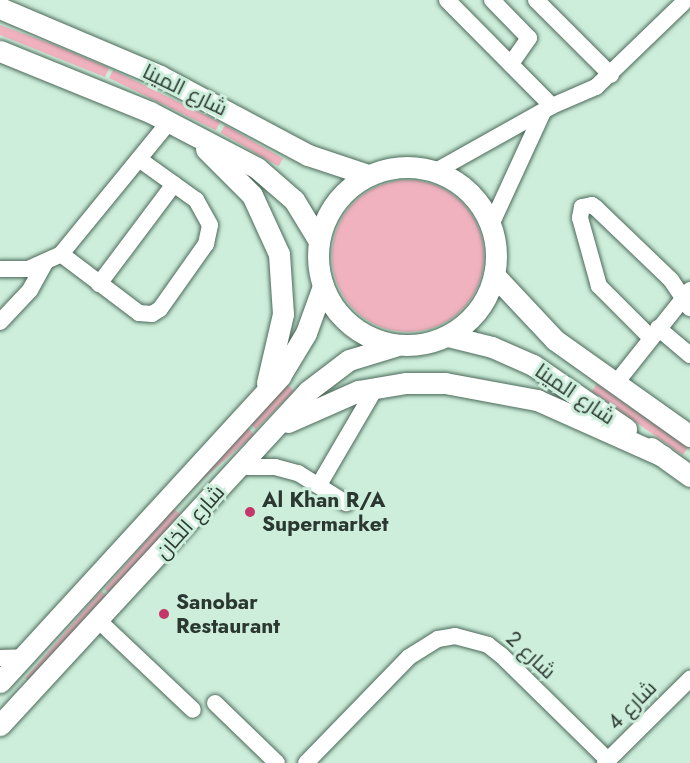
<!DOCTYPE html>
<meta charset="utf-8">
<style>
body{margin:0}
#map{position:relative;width:690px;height:763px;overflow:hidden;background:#cdeedb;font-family:Jost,Cairo,sans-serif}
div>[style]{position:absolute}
.green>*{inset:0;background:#f1b2c0;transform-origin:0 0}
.round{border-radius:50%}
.roads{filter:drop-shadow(0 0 2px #4b6959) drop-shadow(0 0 2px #4b6959)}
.minor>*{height:16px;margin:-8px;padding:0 8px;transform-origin:8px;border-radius:8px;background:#fff}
.major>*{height:21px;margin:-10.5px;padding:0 10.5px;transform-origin:10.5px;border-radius:10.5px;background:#fff}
.major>.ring{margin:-10.5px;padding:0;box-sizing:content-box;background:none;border:21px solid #fff;border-radius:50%}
.dots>*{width:16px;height:16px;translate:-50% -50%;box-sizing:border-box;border:3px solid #cdeedb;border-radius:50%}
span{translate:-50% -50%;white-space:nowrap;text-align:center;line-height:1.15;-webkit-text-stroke:6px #cdeedb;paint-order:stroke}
.street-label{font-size:21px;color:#2b3831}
.poi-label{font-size:21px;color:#2b3831;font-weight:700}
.left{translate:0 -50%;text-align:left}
</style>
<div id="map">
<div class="green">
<div style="clip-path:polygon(0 25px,52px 44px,109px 68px,105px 77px,0 35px)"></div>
<div style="left:113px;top:70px;width:119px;height:9px;rotate:26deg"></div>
<div style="left:225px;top:125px;width:67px;height:9px;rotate:30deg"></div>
<div class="round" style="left:332px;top:180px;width:152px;height:152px"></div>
<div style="left:287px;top:384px;width:10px;height:54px;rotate:45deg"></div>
<div style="left:597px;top:384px;width:111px;height:9px;rotate:35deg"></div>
<div style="left:248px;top:428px;width:9px;height:104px;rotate:49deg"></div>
<div style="left:174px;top:509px;width:9px;height:106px;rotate:41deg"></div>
<div style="left:101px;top:591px;width:9px;height:115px;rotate:41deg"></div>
</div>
<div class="roads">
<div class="minor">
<div style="left:447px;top:0;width:149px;rotate:45.3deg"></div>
<div style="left:492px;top:0;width:53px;rotate:45.8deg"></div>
<div style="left:529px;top:38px;width:32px;rotate:125deg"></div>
<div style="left:536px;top:0;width:106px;rotate:45deg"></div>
<div style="left:436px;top:171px;width:133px;rotate:-29.3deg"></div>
<div style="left:552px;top:106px;width:48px;rotate:-23.4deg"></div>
<div style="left:596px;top:87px;width:121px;rotate:-44deg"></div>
<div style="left:491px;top:225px;width:124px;rotate:-65.3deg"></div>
<div style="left:61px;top:254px;width:98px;rotate:37.1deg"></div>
<div style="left:139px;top:313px;width:13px;rotate:4deg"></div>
<div style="left:152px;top:314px;width:9px;rotate:-32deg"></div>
<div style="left:160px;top:309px;width:80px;rotate:-54.7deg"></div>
<div style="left:206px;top:244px;width:19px;rotate:-78deg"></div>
<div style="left:210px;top:225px;width:29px;rotate:-119deg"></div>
<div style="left:196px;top:200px;width:70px;rotate:-144.3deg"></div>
<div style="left:0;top:269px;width:28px"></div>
<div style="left:28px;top:269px;width:36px;rotate:-24deg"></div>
<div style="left:61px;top:254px;width:171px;rotate:-50.7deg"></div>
<div style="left:99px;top:284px;width:125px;rotate:-53.1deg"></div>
<div style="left:0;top:322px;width:44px;rotate:-46.8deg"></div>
<div style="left:30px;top:290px;width:31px;rotate:-61deg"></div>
<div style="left:658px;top:328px;width:42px;rotate:40.2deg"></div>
<div style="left:651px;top:338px;width:74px;rotate:-135deg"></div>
<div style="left:599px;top:286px;width:71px;rotate:-105.6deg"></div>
<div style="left:580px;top:218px;width:11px;rotate:-80deg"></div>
<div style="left:582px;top:207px;width:10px;rotate:-11deg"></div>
<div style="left:592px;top:205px;width:5px;rotate:37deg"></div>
<div style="left:596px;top:208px;width:104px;rotate:43.8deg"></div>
<div style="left:671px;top:280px;width:34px;rotate:56deg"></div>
<div style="left:616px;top:383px;width:119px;rotate:-51.5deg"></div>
<div style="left:240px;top:467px;width:35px"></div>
<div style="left:275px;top:467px;width:24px;rotate:15deg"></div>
<div style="left:298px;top:473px;width:57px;rotate:32deg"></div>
<div style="left:320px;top:483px;width:111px;rotate:-59.7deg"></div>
<div style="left:99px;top:621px;width:129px;rotate:43.4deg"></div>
<div style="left:0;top:658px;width:24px;rotate:-2deg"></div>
<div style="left:215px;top:703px;width:86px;rotate:44.1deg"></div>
<div style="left:306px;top:763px;width:148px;rotate:-45.8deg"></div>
<div style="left:409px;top:657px;width:34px;rotate:-32deg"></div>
<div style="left:438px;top:639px;width:17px;rotate:-10deg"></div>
<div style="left:455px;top:636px;width:34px;rotate:15deg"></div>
<div style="left:488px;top:645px;width:16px;rotate:38deg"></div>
<div style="left:501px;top:655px;width:150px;rotate:44.5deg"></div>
<div style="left:605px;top:763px;width:120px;rotate:-44.7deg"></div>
</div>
<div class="major">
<div style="left:0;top:8px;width:174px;rotate:23deg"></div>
<div style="left:160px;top:76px;width:168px;rotate:28.1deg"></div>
<div style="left:308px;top:155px;width:63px;rotate:18.4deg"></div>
<div style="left:0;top:51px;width:162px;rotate:22.1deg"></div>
<div style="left:150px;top:112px;width:121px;rotate:27.6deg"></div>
<div style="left:257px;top:168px;width:49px;rotate:40.9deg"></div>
<div style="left:294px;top:200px;width:48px;rotate:58.6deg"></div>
<div style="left:206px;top:149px;width:65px;rotate:45deg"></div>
<div style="left:252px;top:195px;width:65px;rotate:65.4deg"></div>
<div style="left:279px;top:254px;width:60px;rotate:86.2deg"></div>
<div style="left:283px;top:314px;width:71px;rotate:103.1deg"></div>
<div class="ring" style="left:318px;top:167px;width:157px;height:157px"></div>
<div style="left:494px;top:275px;width:89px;rotate:46.8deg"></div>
<div style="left:555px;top:340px;width:166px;rotate:35.4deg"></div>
<div style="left:448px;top:336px;width:45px;rotate:14deg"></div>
<div style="left:492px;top:347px;width:45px;rotate:23.7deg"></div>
<div style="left:533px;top:365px;width:113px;rotate:34.5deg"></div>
<div style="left:288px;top:422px;width:77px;rotate:-23.9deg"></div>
<div style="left:358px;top:391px;width:49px;rotate:-9.5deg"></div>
<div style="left:406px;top:383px;width:39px"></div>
<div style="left:445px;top:383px;width:94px;rotate:10.5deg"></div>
<div style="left:537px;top:400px;width:138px;rotate:24deg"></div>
<div style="left:651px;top:448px;width:48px;rotate:35.7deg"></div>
<div style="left:0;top:682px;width:415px;rotate:-47.5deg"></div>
<div style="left:280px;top:376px;width:50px;rotate:-58.8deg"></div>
<div style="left:306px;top:333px;width:50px;rotate:-70.1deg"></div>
<div style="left:0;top:725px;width:454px;rotate:-47.3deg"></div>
<div style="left:308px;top:391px;width:51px;rotate:-37.1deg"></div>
<div style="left:349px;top:360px;width:48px;rotate:-16.9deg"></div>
</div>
</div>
<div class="dots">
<div style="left:250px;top:512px;background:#c33667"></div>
<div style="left:164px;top:614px;background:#c33667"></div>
</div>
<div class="street-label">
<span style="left:185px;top:90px;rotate:26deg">شارع المينا</span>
<span style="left:575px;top:394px;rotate:34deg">شارع المينا</span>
<span style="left:190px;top:522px;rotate:-48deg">شارع الخان</span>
<span style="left:531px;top:655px;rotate:43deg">شارع 2</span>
<span style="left:632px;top:705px;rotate:-45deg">شارع 4</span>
</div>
<div class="poi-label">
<span class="left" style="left:262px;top:512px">Al Khan R/A<br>Supermarket</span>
<span class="left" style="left:176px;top:614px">Sanobar<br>Restaurant</span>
</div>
</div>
